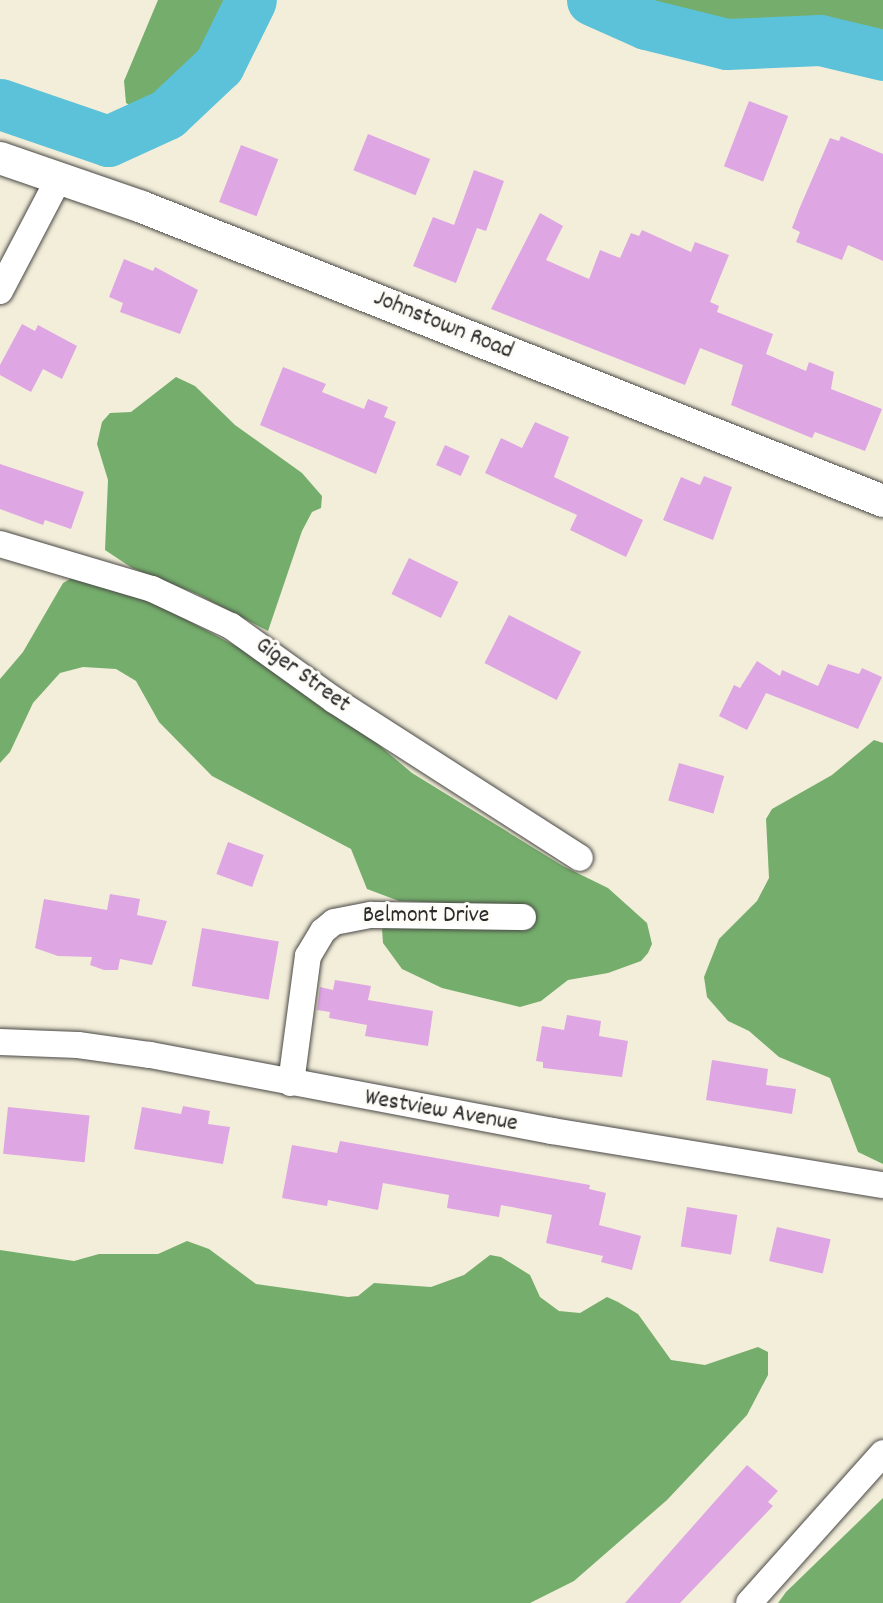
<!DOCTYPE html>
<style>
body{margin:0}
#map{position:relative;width:883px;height:1603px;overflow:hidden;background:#f3eeda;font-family:Dekko,sans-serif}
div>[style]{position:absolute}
.forest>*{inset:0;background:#75ae6c}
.river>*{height:51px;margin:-25.5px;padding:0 25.5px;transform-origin:25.5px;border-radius:25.5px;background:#5bc2d9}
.building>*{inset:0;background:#dea6e3;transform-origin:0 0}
.roads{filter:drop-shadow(0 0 2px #494845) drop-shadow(0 0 2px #494845)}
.minor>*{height:26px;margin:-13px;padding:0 13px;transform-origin:13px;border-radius:13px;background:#fff}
.tertiary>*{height:32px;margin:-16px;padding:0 16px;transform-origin:16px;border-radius:16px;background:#fff}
span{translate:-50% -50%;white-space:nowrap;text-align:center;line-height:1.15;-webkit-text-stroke:6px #fdfcf7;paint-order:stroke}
.street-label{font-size:24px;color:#2b2b2b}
</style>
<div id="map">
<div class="forest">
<div style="clip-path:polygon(158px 0,242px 0,196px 80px,146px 109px,135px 108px,126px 103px,124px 81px)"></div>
<div style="clip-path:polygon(620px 0,883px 0,883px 32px,855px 24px,743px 29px,655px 17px)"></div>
<div style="clip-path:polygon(176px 377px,195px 386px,235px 425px,302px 473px,322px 496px,321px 508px,312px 512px,302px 531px,268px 631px,197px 594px,132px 568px,105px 550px,108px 480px,97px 444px,102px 422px,110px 413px,131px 412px)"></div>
<div style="clip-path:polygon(72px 578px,138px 594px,245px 651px,361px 730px,412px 773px,563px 866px,608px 888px,647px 923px,652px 944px,648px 953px,641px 961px,608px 973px,568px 980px,541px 1001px,520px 1007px,442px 988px,402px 969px,383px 943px,382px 929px,447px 903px,399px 901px,367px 889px,351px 849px,212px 776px,159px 722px,136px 681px,116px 669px,83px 667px,60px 673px,33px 703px,10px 752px,0 763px,0 679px,23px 652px,63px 583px)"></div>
<div style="clip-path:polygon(874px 740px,883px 743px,883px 1164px,858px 1152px,830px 1078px,779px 1057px,749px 1031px,728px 1021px,707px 997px,704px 977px,719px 939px,757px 901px,769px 878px,766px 819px,772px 809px,832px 775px)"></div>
<div style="clip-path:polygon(187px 1241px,209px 1249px,256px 1284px,348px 1297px,358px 1296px,374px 1283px,431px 1287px,464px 1275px,490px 1255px,501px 1257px,530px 1275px,540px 1297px,559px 1311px,580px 1313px,607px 1297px,618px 1302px,638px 1314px,671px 1360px,705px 1365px,758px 1347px,768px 1352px,768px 1375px,747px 1415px,667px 1500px,574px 1581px,530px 1603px,0 1603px,0 1250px,74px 1261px,99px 1254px,158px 1254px)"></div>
<div style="clip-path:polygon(883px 1498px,883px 1603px,778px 1603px,786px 1592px)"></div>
</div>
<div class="river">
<div style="left:592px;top:0;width:59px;rotate:24deg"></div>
<div style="left:646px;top:24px;width:83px;rotate:13.9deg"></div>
<div style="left:727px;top:44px;width:93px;rotate:-2.5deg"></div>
<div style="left:820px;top:40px;width:65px;rotate:13.4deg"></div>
<div style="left:0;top:104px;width:114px;rotate:18.9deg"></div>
<div style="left:108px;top:141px;width:65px;rotate:-24.6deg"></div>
<div style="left:167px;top:114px;width:71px;rotate:-43.3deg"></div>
<div style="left:219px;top:65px;width:72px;rotate:-63.8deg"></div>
</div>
<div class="building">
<div style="left:749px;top:101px;width:42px;height:70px;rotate:21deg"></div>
<div style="left:368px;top:134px;width:67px;height:39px;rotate:22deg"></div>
<div style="clip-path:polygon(841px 136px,883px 154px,883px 261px,848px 245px,842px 260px,796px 242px,800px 232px,792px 228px,800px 207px,830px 138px,839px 141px)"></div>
<div style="left:241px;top:145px;width:40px;height:61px;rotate:21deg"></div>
<div style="clip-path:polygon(474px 170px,504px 181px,486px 231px,477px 228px,456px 283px,413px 266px,433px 217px,454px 225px)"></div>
<div style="clip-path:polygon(540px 213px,563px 226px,546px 260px,589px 279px,600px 250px,620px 258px,631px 233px,639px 236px,642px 230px,691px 252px,695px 242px,729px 255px,710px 302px,719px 306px,717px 312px,773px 334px,766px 354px,806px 371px,809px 362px,834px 372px,831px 389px,882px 409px,865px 451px,815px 432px,812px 438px,731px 405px,743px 365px,700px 348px,685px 385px,491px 309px)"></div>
<div style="clip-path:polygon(124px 259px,153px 271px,155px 267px,198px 290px,180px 334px,120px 312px,123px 303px,109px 297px)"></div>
<div style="clip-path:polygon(22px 324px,35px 331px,38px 325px,77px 346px,62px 379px,43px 369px,31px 392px,0 375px,0 365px)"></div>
<div style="clip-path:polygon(283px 367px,326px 384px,322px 392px,364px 409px,368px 399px,388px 407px,384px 417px,396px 422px,376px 474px,260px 425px)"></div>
<div style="clip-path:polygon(535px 422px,569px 437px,554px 477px,643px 520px,626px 557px,570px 530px,577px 515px,485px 473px,501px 438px,522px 448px)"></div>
<div style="left:445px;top:445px;width:27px;height:22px;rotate:24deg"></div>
<div style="clip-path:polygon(0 464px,84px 492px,71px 529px,45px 520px,43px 525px,0 509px)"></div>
<div style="clip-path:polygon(704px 476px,732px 487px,713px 540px,663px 520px,681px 477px,700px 485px)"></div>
<div style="left:409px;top:558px;width:55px;height:40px;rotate:26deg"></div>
<div style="left:509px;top:615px;width:81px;height:54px;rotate:27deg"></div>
<div style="clip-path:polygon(757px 661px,780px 676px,782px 670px,818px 686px,828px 664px,859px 674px,862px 668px,882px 677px,858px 729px,766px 693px,747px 730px,719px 716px,734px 685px,740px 688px)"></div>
<div style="left:679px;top:763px;width:47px;height:39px;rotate:16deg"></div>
<div style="left:228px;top:842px;width:38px;height:34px;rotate:20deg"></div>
<div style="clip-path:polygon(110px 894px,140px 899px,137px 915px,167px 921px,152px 965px,120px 959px,118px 970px,104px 970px,90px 965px,92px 957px,58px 956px,35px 948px,44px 899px,107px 910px)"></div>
<div style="left:202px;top:928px;width:78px;height:59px;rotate:10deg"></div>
<div style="clip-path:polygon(335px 980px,371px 986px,368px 1000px,433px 1011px,428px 1046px,365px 1036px,367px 1025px,329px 1018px,330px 1012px,317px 1010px,320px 987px,333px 990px)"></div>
<div style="clip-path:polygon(567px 1015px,601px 1021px,599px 1036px,628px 1041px,622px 1077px,543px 1068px,543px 1062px,536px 1061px,542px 1026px,564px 1030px)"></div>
<div style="clip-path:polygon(712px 1060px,768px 1069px,766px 1085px,796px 1089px,792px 1114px,706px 1100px)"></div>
<div style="clip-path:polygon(183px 1106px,210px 1111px,208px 1124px,230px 1127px,223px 1164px,134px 1149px,142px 1107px,181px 1114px)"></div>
<div style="left:8px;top:1107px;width:82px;height:47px;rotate:6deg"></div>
<div style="clip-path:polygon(340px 1141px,590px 1185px,589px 1189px,606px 1193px,599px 1225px,641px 1236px,632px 1270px,601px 1262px,603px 1256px,546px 1243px,552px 1215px,501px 1205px,499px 1217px,447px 1208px,449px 1195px,383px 1183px,378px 1210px,328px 1200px,327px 1206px,282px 1198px,292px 1145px,337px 1153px)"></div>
<div style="left:687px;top:1207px;width:51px;height:40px;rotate:9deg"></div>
<div style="left:777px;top:1227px;width:55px;height:35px;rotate:13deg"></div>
<div style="clip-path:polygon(747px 1465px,778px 1491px,768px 1502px,773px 1506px,680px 1603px,625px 1603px)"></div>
</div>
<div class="roads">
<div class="minor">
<div style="left:0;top:291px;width:127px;rotate:-62.4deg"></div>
<div style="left:0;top:544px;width:159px;rotate:16.5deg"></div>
<div style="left:152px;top:589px;width:87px;rotate:25.1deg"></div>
<div style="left:231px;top:626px;width:127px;rotate:35.7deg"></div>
<div style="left:334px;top:700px;width:292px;rotate:32.7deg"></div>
<div style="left:0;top:1042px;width:78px;rotate:2.2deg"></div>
<div style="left:78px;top:1045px;width:73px;rotate:7.9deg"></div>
<div style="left:150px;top:1055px;width:409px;rotate:10.7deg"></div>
<div style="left:552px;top:1131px;width:335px;rotate:9.3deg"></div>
<div style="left:291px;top:1083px;width:128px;rotate:-82.4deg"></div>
<div style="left:308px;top:956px;width:29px;rotate:-59deg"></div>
<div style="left:323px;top:931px;width:14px;rotate:-39deg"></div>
<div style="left:334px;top:922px;width:38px;rotate:-11deg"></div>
<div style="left:371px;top:915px;width:152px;rotate:0.8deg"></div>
<div style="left:749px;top:1603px;width:201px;rotate:-48.2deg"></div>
</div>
<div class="tertiary">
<div style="left:0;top:158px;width:150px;rotate:19deg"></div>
<div style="left:142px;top:207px;width:797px;rotate:21.64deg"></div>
</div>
</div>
<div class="street-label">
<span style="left:443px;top:326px;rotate:22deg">Johnstown Road</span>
<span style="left:302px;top:676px;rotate:36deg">Giger Street</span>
<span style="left:426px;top:917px">Belmont Drive</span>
<span style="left:441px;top:1112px;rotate:10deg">Westview Avenue</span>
</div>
</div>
